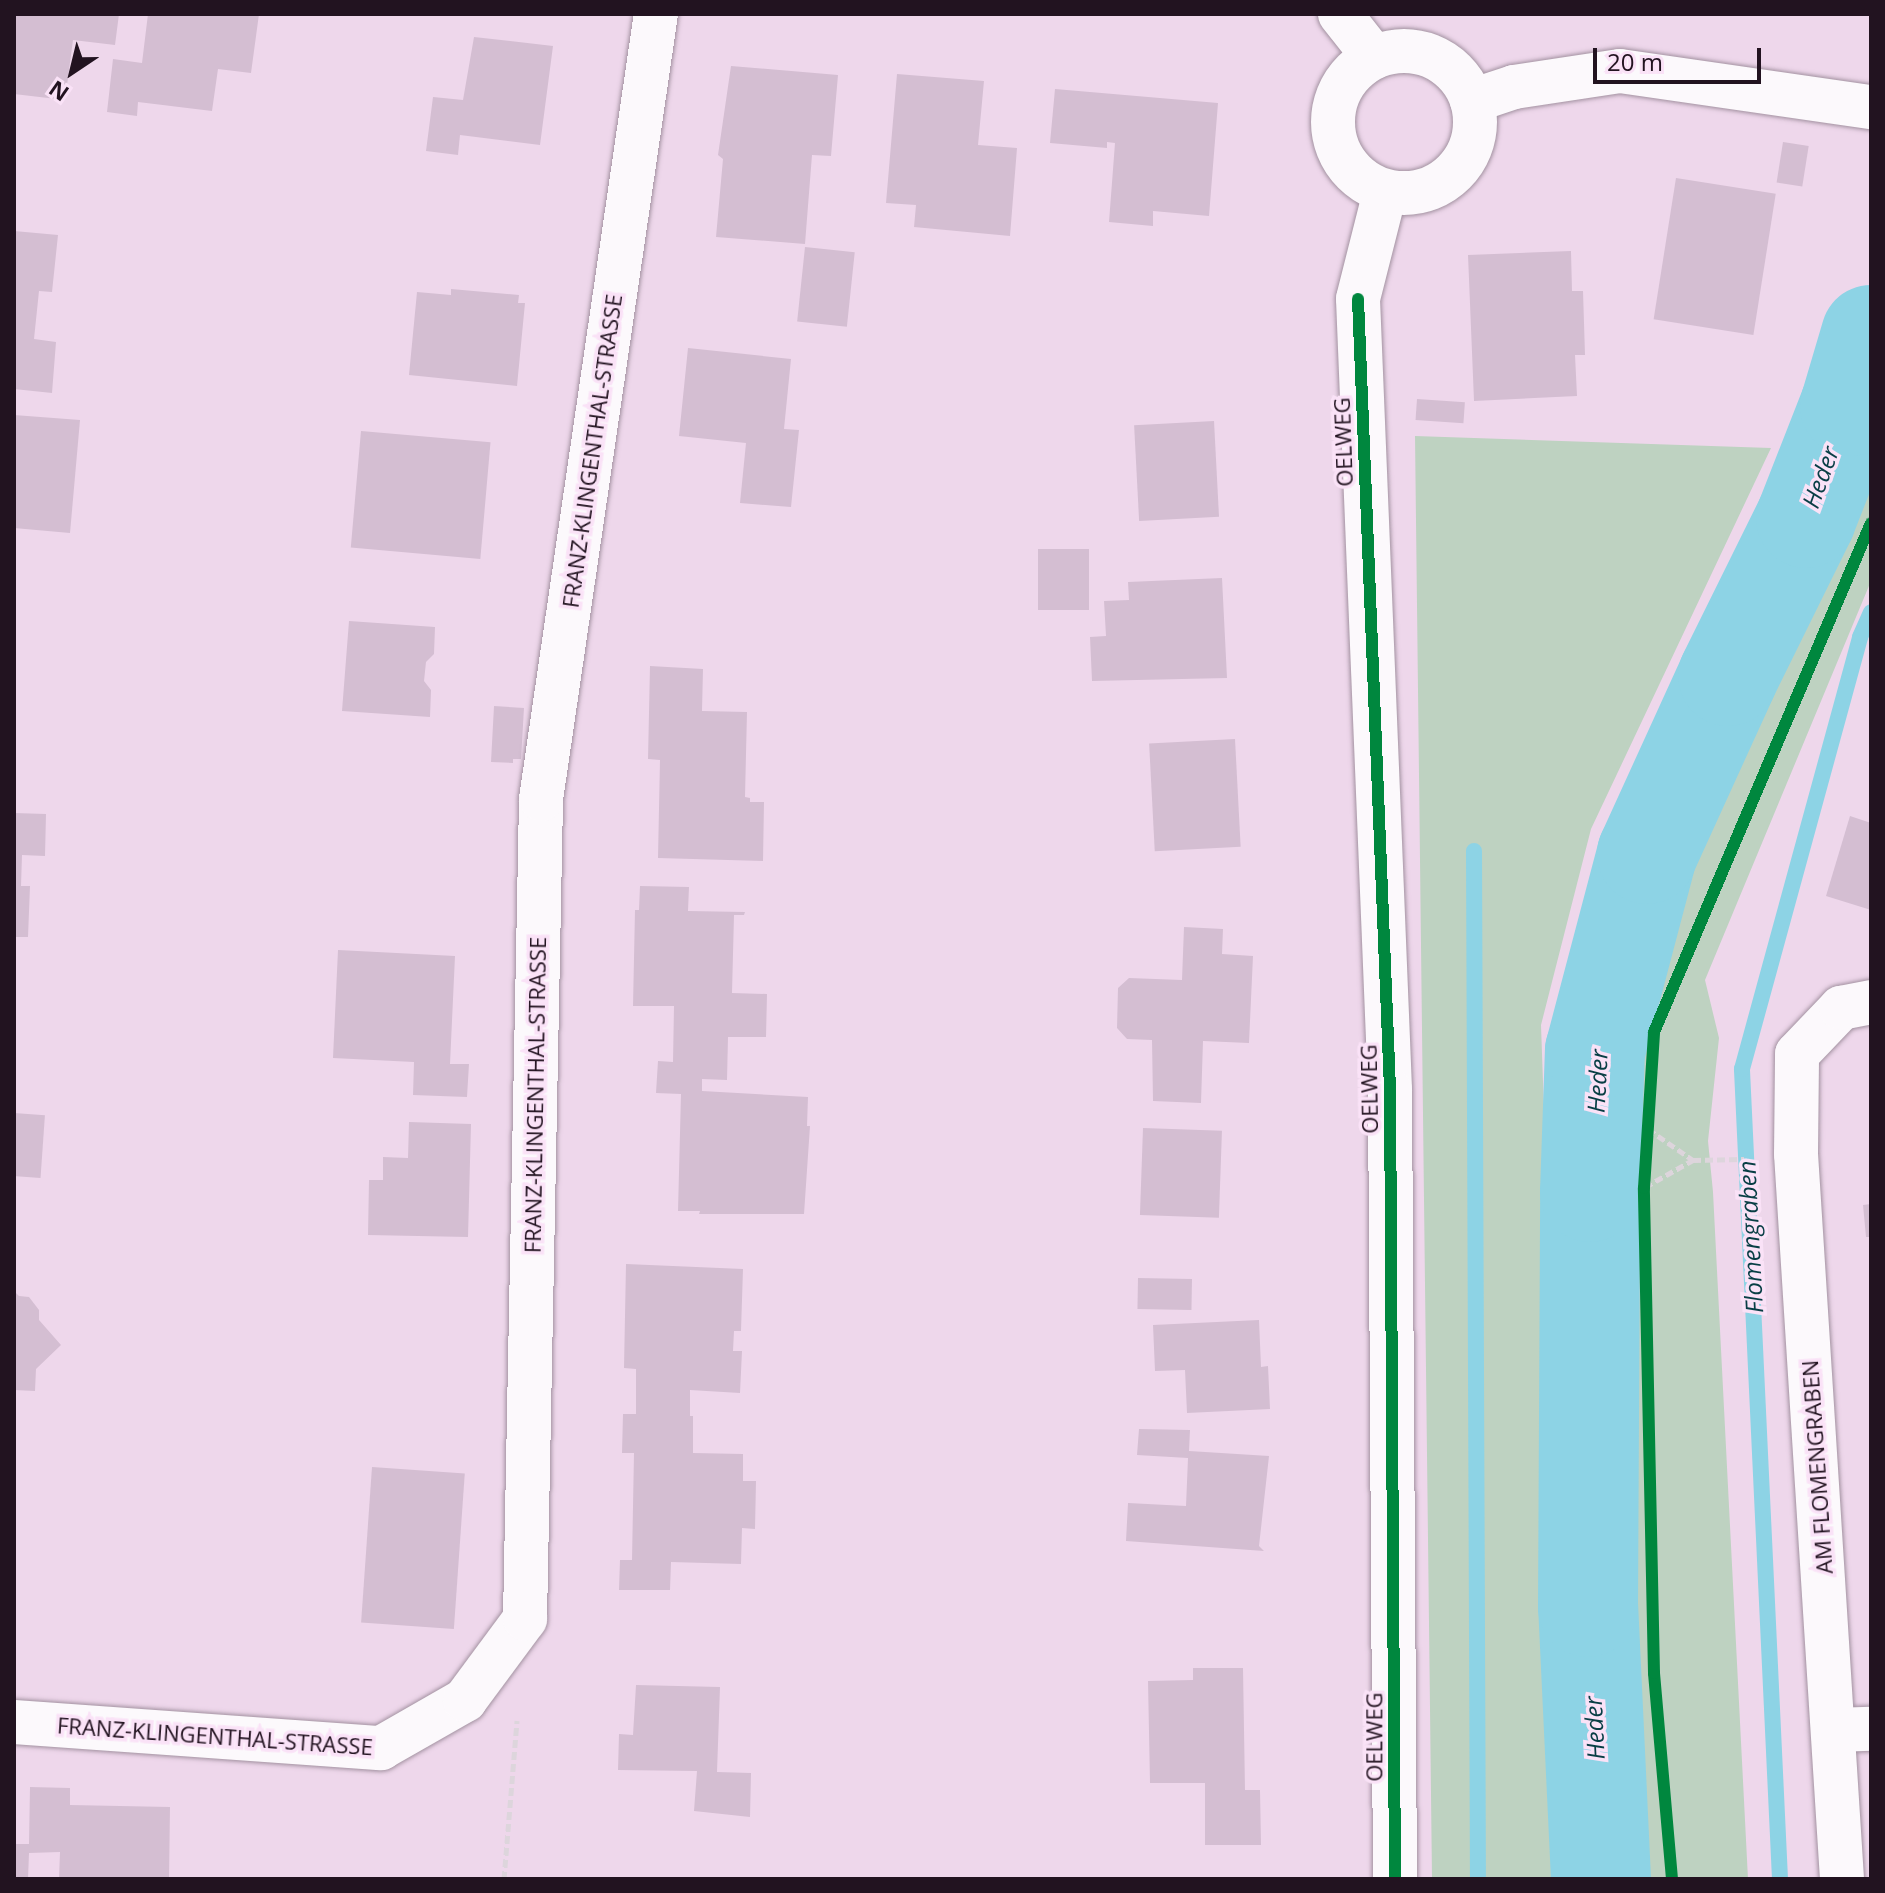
<!DOCTYPE html>
<style>
body{margin:0}
#map{position:relative;width:1885px;height:1893px;overflow:hidden;background:#eed7eb;font-family:"Open Sans",sans-serif}
div>[style]{position:absolute}
.green>*{inset:0;background:#bed2c1}
.stream>*{height:16px;margin:-8px;padding:0 8px;transform-origin:8px;border-radius:8px;background:#8dd3e5}
.river>*{height:100px;margin:-50px;padding:0 50px;transform-origin:50px;border-radius:50px;background:#8dd3e5}
.building>*{inset:0;background:#d4bed2;transform-origin:0 0}
.path>*{height:5px;margin-top:-2.5px;transform-origin:0;background:repeating-linear-gradient(90deg,#ddd5dc 0 8px,transparent 0 12px)}
.roads{filter:drop-shadow(0 0 2px #a392a1) drop-shadow(0 0 2px #a392a1)}
.street>*{height:44px;margin:-22px;padding:0 22px;transform-origin:22px;border-radius:22px;background:#fcf9fc}
.street>.ring{margin:-22px;padding:0;box-sizing:content-box;background:none;border:44px solid #fcf9fc;border-radius:50%}
.cycleway>*{height:12px;margin:-6px;padding:0 6px;transform-origin:6px;border-radius:6px;background:#00873e}
span{translate:-50% -50%;white-space:nowrap;text-align:center;line-height:1.15;-webkit-text-stroke:7px #fae2f7;paint-order:stroke}
.street-label{font-size:22px;color:#221320}
.water-label{font-size:24px;color:#083e45;font-style:italic}
.frame{position:absolute;inset:0;border:16px solid #221320;pointer-events:none}
.north{position:absolute;left:32px;top:32px;width:80px;height:80px;-webkit-text-stroke:6px #fae2f7;paint-order:stroke;rotate:215deg;font-size:22px;font-weight:700;line-height:32px;text-align:center;color:#221320}
.north::after{content:'';display:block;margin:auto;width:28px;height:36px;background:#221320;clip-path:polygon(50% 0,100% 100%,50% 72%,0 100%)}
.scale{position:absolute;left:1593px;top:48px;width:168px;height:36px;box-sizing:border-box;border:4px solid #221320;border-top:0;padding-left:10px;font-size:24px;line-height:28px;white-space:nowrap;color:#221320;-webkit-text-stroke:6px #fae2f7;paint-order:stroke}
</style>
<div id="map">
<div class="green">
<div style="clip-path:polygon(1415px 436px,1771px 448px,1591px 829px,1541px 1025px,1571px 1879px,1432px 1879px)"></div>
<div style="clip-path:polygon(1871px 458px,1871px 581px,1705px 980px,1719px 1038px,1708px 1141px,1713px 1192px,1748px 1879px,1645px 1879px,1625px 1286px,1623px 1107px,1631px 1016px,1653px 937px)"></div>
</div>
<div class="stream">
<div style="left:1474px;top:851px;width:1028px;rotate:89.78deg"></div>
<div style="left:1780px;top:1879px;width:811px;rotate:-92.69deg"></div>
<div style="left:1742px;top:1069px;width:448px;rotate:-74.7deg"></div>
<div style="left:1860px;top:637px;width:27px;rotate:-66deg"></div>
</div>
<div class="river">
<div style="left:1601px;top:1879px;width:272px;rotate:-92.7deg"></div>
<div style="left:1588px;top:1607px;width:415px;rotate:-89.7deg"></div>
<div style="left:1590px;top:1192px;width:141px;rotate:-88deg"></div>
<div style="left:1595px;top:1051px;width:204px;rotate:-75.2deg"></div>
<div style="left:1647px;top:854px;width:196px;rotate:-65.5deg"></div>
<div style="left:1728px;top:676px;width:176px;rotate:-63.7deg"></div>
<div style="left:1806px;top:518px;width:120px;rotate:-68.6deg"></div>
<div style="left:1850px;top:406px;width:74px;rotate:-73.5deg"></div>
</div>
<div class="building">
<div style="clip-path:polygon(14px 14px,119px 14px,115px 45px,73px 40px,65px 100px,14px 94px)"></div>
<div style="clip-path:polygon(148px 14px,259px 14px,251px 73px,218px 69px,212px 111px,138px 102px,137px 116px,107px 112px,113px 59px,142px 63px)"></div>
<div style="clip-path:polygon(474px 37px,553px 46px,540px 145px,460px 135px,458px 155px,426px 151px,433px 97px,463px 100px)"></div>
<div style="clip-path:polygon(731px 66px,838px 75px,831px 156px,812px 155px,805px 244px,716px 237px,723px 159px,718px 155px)"></div>
<div style="clip-path:polygon(897px 74px,984px 81px,978px 145px,1017px 148px,1010px 236px,914px 227px,916px 205px,886px 203px)"></div>
<div style="clip-path:polygon(1055px 89px,1218px 103px,1209px 216px,1153px 211px,1153px 226px,1109px 222px,1115px 143px,1107px 142px,1107px 148px,1050px 143px)"></div>
<div style="left:1783px;top:142px;width:26px;height:41px;rotate:9deg"></div>
<div style="left:1676px;top:178px;width:101px;height:143px;rotate:9deg"></div>
<div style="clip-path:polygon(14px 231px,58px 235px,52px 292px,39px 291px,34px 339px,56px 342px,52px 393px,14px 389px)"></div>
<div style="left:805px;top:247px;width:50px;height:75px;rotate:6deg"></div>
<div style="clip-path:polygon(1571px 251px,1572px 291px,1583px 291px,1585px 355px,1575px 355px,1577px 396px,1474px 401px,1468px 255px)"></div>
<div style="clip-path:polygon(451px 289px,519px 295px,518px 303px,525px 303px,517px 386px,409px 375px,417px 292px,451px 295px)"></div>
<div style="clip-path:polygon(688px 348px,791px 359px,784px 429px,799px 430px,791px 507px,740px 503px,746px 443px,679px 436px)"></div>
<div style="left:1417px;top:399px;width:48px;height:21px;rotate:4deg"></div>
<div style="clip-path:polygon(14px 415px,80px 420px,70px 533px,14px 528px)"></div>
<div style="left:1214px;top:421px;width:96px;height:80px;rotate:87deg"></div>
<div style="left:361px;top:431px;width:130px;height:117px;rotate:5deg"></div>
<div style="left:1038px;top:549px;width:51px;height:61px"></div>
<div style="clip-path:polygon(1222px 578px,1227px 678px,1092px 681px,1090px 637px,1106px 636px,1104px 601px,1129px 600px,1128px 582px)"></div>
<div style="clip-path:polygon(349px 621px,435px 627px,434px 654px,426px 662px,424px 681px,431px 690px,430px 717px,342px 711px)"></div>
<div style="clip-path:polygon(650px 666px,703px 669px,702px 711px,747px 712px,745px 797px,750px 798px,750px 802px,764px 802px,763px 861px,658px 858px,660px 760px,648px 759px)"></div>
<div style="clip-path:polygon(494px 706px,524px 708px,521px 759px,513px 759px,513px 763px,491px 762px)"></div>
<div style="left:1235px;top:739px;width:108px;height:86px;rotate:87deg"></div>
<div style="clip-path:polygon(14px 813px,46px 814px,45px 856px,22px 855px,21px 886px,30px 886px,28px 937px,14px 937px)"></div>
<div style="clip-path:polygon(1850px 816px,1871px 823px,1871px 910px,1826px 896px)"></div>
<div style="clip-path:polygon(640px 886px,689px 887px,688px 911px,745px 912px,744px 915px,734px 915px,732px 993px,767px 994px,766px 1037px,728px 1037px,727px 1080px,702px 1079px,702px 1091px,808px 1097px,807px 1126px,810px 1126px,804px 1214px,699px 1214px,700px 1211px,678px 1211px,681px 1094px,656px 1093px,658px 1061px,673px 1062px,674px 1006px,633px 1006px,635px 910px,639px 910px)"></div>
<div style="clip-path:polygon(1184px 927px,1223px 929px,1222px 954px,1253px 956px,1249px 1043px,1203px 1041px,1201px 1103px,1153px 1101px,1152px 1040px,1127px 1039px,1117px 1028px,1118px 988px,1129px 978px,1182px 980px)"></div>
<div style="clip-path:polygon(338px 950px,455px 956px,450px 1064px,469px 1064px,467px 1097px,413px 1095px,414px 1062px,333px 1058px)"></div>
<div style="left:14px;top:1113px;width:31px;height:63px;rotate:4deg"></div>
<div style="clip-path:polygon(409px 1122px,471px 1124px,468px 1237px,368px 1235px,369px 1180px,383px 1180px,383px 1157px,408px 1158px)"></div>
<div style="left:1143px;top:1128px;width:79px;height:87px;rotate:2deg"></div>
<div style="clip-path:polygon(1871px 1204px,1871px 1237px,1866px 1237px,1863px 1205px)"></div>
<div style="clip-path:polygon(626px 1264px,743px 1269px,741px 1331px,734px 1331px,733px 1351px,742px 1351px,740px 1393px,690px 1390px,690px 1416px,693px 1416px,693px 1453px,743px 1454px,743px 1481px,756px 1481px,755px 1529px,742px 1528px,741px 1564px,671px 1562px,670px 1590px,619px 1590px,620px 1560px,632px 1560px,634px 1453px,622px 1453px,623px 1414px,636px 1414px,636px 1369px,624px 1368px)"></div>
<div style="left:1138px;top:1278px;width:54px;height:31px;rotate:1deg"></div>
<div style="clip-path:polygon(14px 1291px,19px 1296px,29px 1297px,39px 1310px,39px 1320px,61px 1345px,36px 1369px,35px 1391px,14px 1390px)"></div>
<div style="clip-path:polygon(1259px 1320px,1261px 1367px,1268px 1366px,1270px 1409px,1187px 1413px,1185px 1370px,1155px 1371px,1153px 1325px)"></div>
<div style="clip-path:polygon(1139px 1429px,1190px 1430px,1189px 1451px,1269px 1456px,1259px 1546px,1264px 1551px,1126px 1541px,1128px 1503px,1186px 1506px,1188px 1458px,1137px 1455px)"></div>
<div style="left:372px;top:1467px;width:93px;height:156px;rotate:4deg"></div>
<div style="clip-path:polygon(1193px 1668px,1243px 1668px,1245px 1790px,1260px 1790px,1261px 1845px,1205px 1845px,1205px 1783px,1150px 1783px,1148px 1681px,1193px 1680px)"></div>
<div style="clip-path:polygon(636px 1685px,720px 1687px,717px 1772px,751px 1773px,750px 1817px,694px 1811px,697px 1771px,618px 1770px,619px 1734px,633px 1735px)"></div>
<div style="clip-path:polygon(30px 1787px,70px 1788px,70px 1805px,170px 1807px,169px 1879px,59px 1879px,60px 1852px,29px 1853px,28px 1879px,14px 1879px,14px 1844px,29px 1844px)"></div>
</div>
<div class="path">
<div style="left:1648px;top:1129px;width:55px;rotate:34.6deg"></div>
<div style="left:1645px;top:1187px;width:55px;rotate:-29.4deg"></div>
<div style="left:1693px;top:1160px;width:51px;rotate:-1.1deg"></div>
<div style="left:504px;top:1879px;width:159px;rotate:-85.3deg"></div>
<div style="left:1672px;top:1879px;width:207px;rotate:-95deg"></div>
<div style="left:1654px;top:1673px;width:485px;rotate:-91.2deg"></div>
<div style="left:1644px;top:1188px;width:156px;rotate:-86.3deg"></div>
<div style="left:1654px;top:1032px;width:553px;rotate:-66.91deg"></div>
</div>
<div class="roads">
<div class="street">
<div style="left:1340px;top:14px;width:55px;rotate:51.7deg"></div>
<div class="ring" style="left:1333px;top:51px;width:98px;height:98px"></div>
<div style="left:1472px;top:101px;width:44px;rotate:-18.4deg"></div>
<div style="left:1514px;top:87px;width:107px;rotate:-8.6deg"></div>
<div style="left:1620px;top:71px;width:254px;rotate:8.2deg"></div>
<div style="left:1385px;top:192px;width:110px;rotate:104.2deg"></div>
<div style="left:1358px;top:299px;width:792px;rotate:87.68deg"></div>
<div style="left:1390px;top:1090px;width:789px;rotate:89.64deg"></div>
<div style="left:14px;top:1722px;width:368px;rotate:4.1deg"></div>
<div style="left:381px;top:1748px;width:97px;rotate:-29.7deg"></div>
<div style="left:465px;top:1700px;width:101px;rotate:-53.5deg"></div>
<div style="left:525px;top:1619px;width:820px;rotate:-88.88deg"></div>
<div style="left:541px;top:799px;width:793px;rotate:-81.67deg"></div>
<div style="left:1834px;top:1730px;width:37px;rotate:-2deg"></div>
<div style="left:1842px;top:1879px;width:726px;rotate:-93.63deg"></div>
<div style="left:1796px;top:1154px;width:100px;rotate:-89.4deg"></div>
<div style="left:1797px;top:1054px;width:64px;rotate:-46.3deg"></div>
<div style="left:1841px;top:1008px;width:31px;rotate:-11deg"></div>
</div>
</div>
<div class="cycleway">
<div style="left:1358px;top:299px;width:792px;rotate:87.68deg"></div>
<div style="left:1390px;top:1090px;width:789px;rotate:89.64deg"></div>
<div style="left:1672px;top:1879px;width:207px;rotate:-95deg"></div>
<div style="left:1654px;top:1673px;width:485px;rotate:-91.2deg"></div>
<div style="left:1644px;top:1188px;width:156px;rotate:-86.3deg"></div>
<div style="left:1654px;top:1032px;width:553px;rotate:-66.91deg"></div>
</div>
<div class="street-label">
<span style="left:1343px;top:442px;rotate:-92deg">OELWEG</span>
<span style="left:592px;top:451px;rotate:-82deg">FRANZ-KLINGENTHAL-STRASSE</span>
<span style="left:1369px;top:1089px;rotate:-91deg">OELWEG</span>
<span style="left:535px;top:1095px;rotate:-89deg">FRANZ-KLINGENTHAL-STRASSE</span>
<span style="left:1817px;top:1467px;rotate:-94deg">AM FLOMENGRABEN</span>
<span style="left:215px;top:1736px;rotate:4deg">FRANZ-KLINGENTHAL-STRASSE</span>
<span style="left:1374px;top:1737px;rotate:-90deg">OELWEG</span>
</div>
<div class="water-label">
<span style="left:1820px;top:477px;rotate:-70deg">Heder</span>
<span style="left:1597px;top:1081px;rotate:-87deg">Heder</span>
<span style="left:1750px;top:1237px;rotate:-93deg">Flomengraben</span>
<span style="left:1594px;top:1728px;rotate:-93deg">Heder</span>
</div>
<div class="frame"></div>
<div class="north">N</div>
<div class="scale">20 m</div>
</div>
